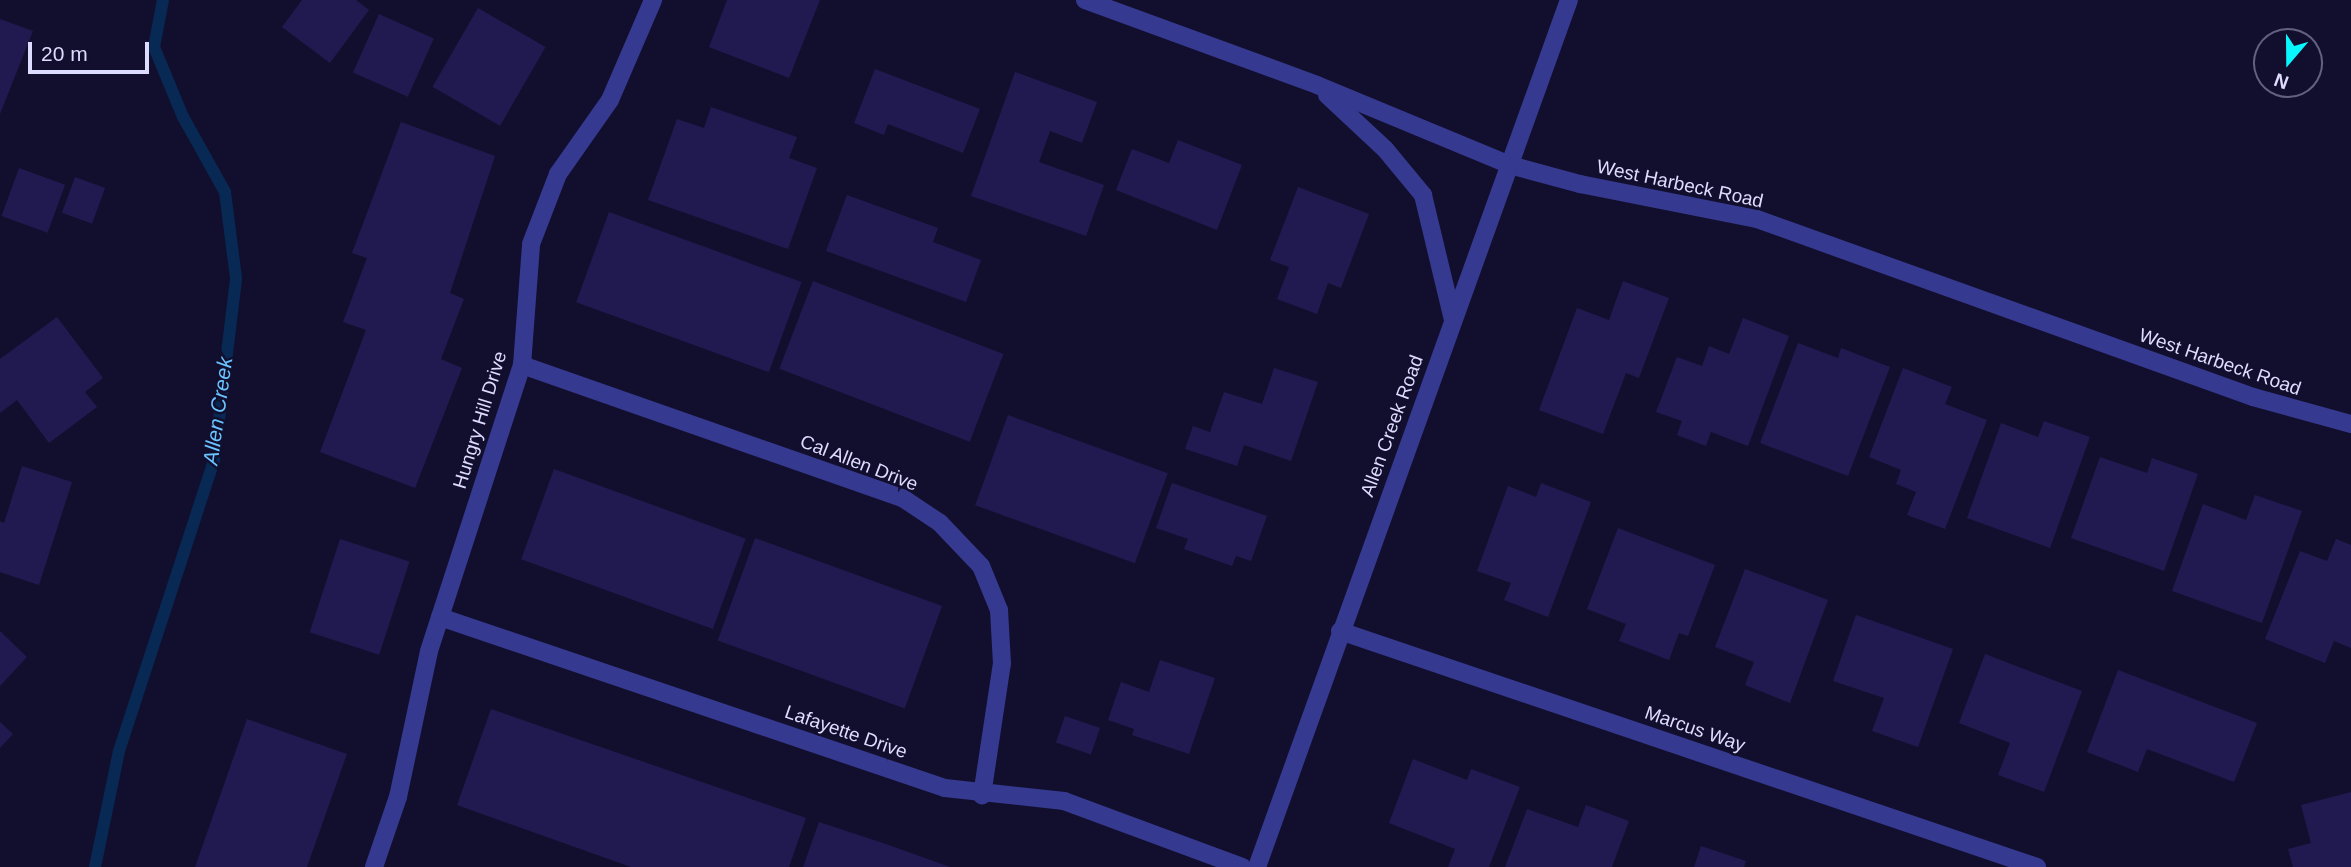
<!DOCTYPE html>
<style>
body{margin:0}
#map{position:relative;width:2351px;height:867px;overflow:hidden;background:#120f2e;font-family:Arial,sans-serif}
div>[style]{position:absolute}
.stream>*{height:12px;margin:-6px;padding:0 6px;transform-origin:6px;border-radius:6px;background:#082954}
.building>*{inset:0;background:#211a50;transform-origin:0 0}
.minor>*{height:18px;margin:-9px;padding:0 9px;transform-origin:9px;border-radius:9px;background:#363990}
.tertiary>*{height:18px;margin:-9px;padding:0 9px;transform-origin:9px;border-radius:9px;background:#363990}
span{translate:-50% -50%;white-space:nowrap;text-align:center;line-height:1.15;-webkit-text-stroke:5px #120f2e;paint-order:stroke}
.street-label{font-size:19px;color:#dddcff}
.water-label{font-size:21px;color:#6ac4ff;font-style:italic}
.north{position:absolute;left:2253px;top:28px;width:70px;height:70px;box-sizing:border-box;background:#120f2e;border:2px solid #636182;border-radius:50%;rotate:200deg;font-size:19px;font-weight:700;line-height:28px;text-align:center;color:#dddcff}
.north::after{content:'';display:block;margin:auto;width:24px;height:32px;background:#08f7ff;clip-path:polygon(50% 0,100% 100%,50% 72%,0 100%)}
.scale{position:absolute;left:28px;top:42px;width:121px;height:32px;box-sizing:border-box;border:4px solid #dddcff;border-top:0;padding-left:9px;font-size:21px;line-height:24px;white-space:nowrap;color:#dddcff;-webkit-text-stroke:5px #120f2e;paint-order:stroke}
</style>
<div id="map">
<div class="stream">
<div style="left:95px;top:867px;width:118px;rotate:-78.3deg"></div>
<div style="left:119px;top:751px;width:305px;rotate:-71.9deg"></div>
<div style="left:214px;top:461px;width:184px;rotate:-83.1deg"></div>
<div style="left:236px;top:278px;width:87px;rotate:-97.3deg"></div>
<div style="left:225px;top:192px;width:86px;rotate:-119.2deg"></div>
<div style="left:183px;top:117px;width:76px;rotate:-112.5deg"></div>
<div style="left:154px;top:47px;width:48px;rotate:-79.2deg"></div>
</div>
<div class="building">
<div style="clip-path:polygon(302px 0,356px 0,369px 10px,330px 63px,282px 27px)"></div>
<div style="clip-path:polygon(727px 0,820px 0,789px 78px,709px 47px)"></div>
<div style="left:478px;top:8px;width:78px;height:91px;rotate:30deg"></div>
<div style="left:379px;top:14px;width:60px;height:64px;rotate:24deg"></div>
<div style="clip-path:polygon(0 19px,33px 31px,0 114px)"></div>
<div style="clip-path:polygon(875px 69px,980px 109px,963px 153px,888px 124px,884px 135px,854px 123px)"></div>
<div style="clip-path:polygon(1015px 72px,1097px 102px,1082px 143px,1050px 131px,1039px 162px,1104px 185px,1086px 236px,971px 196px)"></div>
<div style="clip-path:polygon(711px 107px,797px 137px,789px 158px,817px 168px,788px 249px,648px 200px,677px 119px,704px 128px)"></div>
<div style="clip-path:polygon(401px 122px,495px 156px,450px 293px,464px 299px,441px 359px,462px 368px,415px 488px,320px 452px,366px 330px,343px 322px,367px 258px,352px 253px)"></div>
<div style="clip-path:polygon(1178px 140px,1242px 165px,1217px 230px,1116px 190px,1132px 149px,1169px 163px)"></div>
<div style="left:19px;top:168px;width:49px;height:51px;rotate:20deg"></div>
<div style="left:75px;top:177px;width:32px;height:38px;rotate:20deg"></div>
<div style="clip-path:polygon(1298px 187px,1369px 214px,1341px 288px,1328px 283px,1317px 314px,1277px 299px,1289px 267px,1270px 260px)"></div>
<div style="clip-path:polygon(847px 195px,938px 228px,933px 242px,981px 260px,966px 302px,826px 251px)"></div>
<div style="left:609px;top:212px;width:205px;height:96px;rotate:20deg"></div>
<div style="left:813px;top:281px;width:204px;height:94px;rotate:21deg"></div>
<div style="clip-path:polygon(1623px 281px,1669px 298px,1639px 378px,1626px 373px,1603px 434px,1539px 410px,1577px 308px,1609px 320px)"></div>
<div style="clip-path:polygon(57px 317px,103px 378px,85px 392px,97px 407px,49px 443px,17px 400px,0 413px,0 359px)"></div>
<div style="clip-path:polygon(1743px 318px,1789px 336px,1748px 446px,1711px 432px,1706px 446px,1677px 435px,1682px 421px,1656px 412px,1677px 357px,1702px 366px,1709px 346px,1729px 354px)"></div>
<div style="clip-path:polygon(1798px 343px,1838px 358px,1841px 348px,1890px 367px,1848px 476px,1760px 443px)"></div>
<div style="clip-path:polygon(1274px 368px,1318px 382px,1291px 461px,1244px 445px,1237px 466px,1185px 449px,1193px 426px,1210px 432px,1224px 392px,1262px 404px)"></div>
<div style="clip-path:polygon(1903px 368px,1952px 387px,1945px 404px,1987px 420px,1945px 529px,1907px 515px,1916px 492px,1896px 484px,1901px 470px,1869px 457px)"></div>
<div style="left:1008px;top:415px;width:170px;height:96px;rotate:20deg"></div>
<div style="clip-path:polygon(2044px 421px,2090px 437px,2050px 548px,1967px 518px,2001px 423px,2038px 437px)"></div>
<div style="clip-path:polygon(2100px 457px,2147px 473px,2152px 458px,2198px 474px,2164px 571px,2071px 538px)"></div>
<div style="clip-path:polygon(22px 466px,72px 482px,39px 585px,0 572px,0 521px,4px 523px)"></div>
<div style="left:554px;top:469px;width:204px;height:96px;rotate:20deg"></div>
<div style="clip-path:polygon(1172px 483px,1267px 516px,1251px 561px,1236px 556px,1232px 566px,1184px 549px,1188px 539px,1156px 528px)"></div>
<div style="clip-path:polygon(1541px 483px,1591px 502px,1548px 617px,1504px 600px,1511px 583px,1477px 571px,1508px 486px,1536px 497px)"></div>
<div style="clip-path:polygon(2255px 495px,2302px 511px,2262px 623px,2172px 591px,2203px 504px,2246px 520px)"></div>
<div style="clip-path:polygon(1618px 528px,1715px 565px,1688px 636px,1679px 633px,1669px 660px,1619px 641px,1626px 624px,1587px 609px)"></div>
<div style="left:755px;top:538px;width:199px;height:109px;rotate:20deg"></div>
<div style="left:340px;top:539px;width:73px;height:98px;rotate:18deg"></div>
<div style="clip-path:polygon(2336px 539px,2351px 545px,2351px 648px,2334px 641px,2325px 663px,2265px 639px,2300px 551px,2327px 561px)"></div>
<div style="clip-path:polygon(1745px 569px,1828px 600px,1790px 703px,1745px 685px,1754px 662px,1715px 647px)"></div>
<div style="clip-path:polygon(1856px 615px,1953px 649px,1918px 747px,1872px 731px,1884px 698px,1833px 681px)"></div>
<div style="clip-path:polygon(0 631px,27px 657px,0 686px)"></div>
<div style="clip-path:polygon(1985px 654px,2082px 691px,2044px 792px,1998px 775px,2010px 743px,1959px 723px)"></div>
<div style="clip-path:polygon(1160px 660px,1215px 678px,1189px 754px,1132px 735px,1134px 729px,1108px 720px,1121px 682px,1149px 692px)"></div>
<div style="clip-path:polygon(2118px 670px,2257px 723px,2234px 782px,2147px 749px,2138px 772px,2087px 752px)"></div>
<div style="clip-path:polygon(491px 709px,806px 818px,789px 867px,631px 867px,457px 805px)"></div>
<div style="left:1065px;top:716px;width:37px;height:28px;rotate:19deg"></div>
<div style="clip-path:polygon(247px 719px,347px 754px,307px 867px,195px 867px)"></div>
<div style="clip-path:polygon(0 722px,13px 734px,0 748px)"></div>
<div style="clip-path:polygon(1413px 759px,1467px 780px,1471px 769px,1520px 787px,1489px 867px,1448px 867px,1455px 849px,1389px 823px)"></div>
<div style="clip-path:polygon(2351px 792px,2351px 867px,2293px 867px,2288px 849px,2311px 843px,2301px 805px)"></div>
<div style="clip-path:polygon(1586px 805px,1629px 821px,1612px 867px,1505px 867px,1527px 809px,1578px 827px)"></div>
<div style="clip-path:polygon(819px 822px,883px 843px,950px 867px,803px 867px)"></div>
<div style="clip-path:polygon(1701px 846px,1746px 861px,1744px 867px,1694px 867px)"></div>
</div>
<div class="minor">
<div style="left:1510px;top:165px;width:73px;rotate:15.2deg"></div>
<div style="left:1580px;top:184px;width:180px;rotate:11.2deg"></div>
<div style="left:1757px;top:219px;width:527px;rotate:19.74deg"></div>
<div style="left:2253px;top:397px;width:102px;rotate:15.4deg"></div>
<div style="left:522px;top:365px;width:405px;rotate:19.3deg"></div>
<div style="left:904px;top:499px;width:43px;rotate:33.7deg"></div>
<div style="left:940px;top:523px;width:59px;rotate:46.4deg"></div>
<div style="left:981px;top:566px;width:48px;rotate:67.8deg"></div>
<div style="left:999px;top:610px;width:53px;rotate:86.8deg"></div>
<div style="left:1002px;top:663px;width:134px;rotate:98.6deg"></div>
<div style="left:440px;top:617px;width:533px;rotate:18.71deg"></div>
<div style="left:945px;top:788px;width:120px;rotate:6.2deg"></div>
<div style="left:1064px;top:801px;width:190px;rotate:20.3deg"></div>
<div style="left:1340px;top:631px;width:736px;rotate:18.71deg"></div>
<div style="left:374px;top:867px;width:74px;rotate:-71.1deg"></div>
<div style="left:398px;top:797px;width:149px;rotate:-78deg"></div>
<div style="left:429px;top:651px;width:301px;rotate:-72deg"></div>
<div style="left:522px;top:365px;width:121px;rotate:-85.7deg"></div>
<div style="left:531px;top:244px;width:75px;rotate:-68.9deg"></div>
<div style="left:558px;top:174px;width:90px;rotate:-54.9deg"></div>
<div style="left:610px;top:100px;width:109px;rotate:-66.7deg"></div>
</div>
<div class="tertiary">
<div style="left:1085px;top:0;width:247px;rotate:20.1deg"></div>
<div style="left:1317px;top:85px;width:209px;rotate:22.5deg"></div>
<div style="left:1327px;top:95px;width:79px;rotate:43deg"></div>
<div style="left:1385px;top:149px;width:60px;rotate:50.4deg"></div>
<div style="left:1423px;top:195px;width:129px;rotate:76.5deg"></div>
<div style="left:1257px;top:867px;width:921px;rotate:-70.21deg"></div>
</div>
<div class="street-label">
<span style="left:1680px;top:184px;rotate:12deg">West Harbeck Road</span>
<span style="left:2220px;top:362px;rotate:19deg">West Harbeck Road</span>
<span style="left:480px;top:420px;rotate:-73deg">Hungry Hill Drive</span>
<span style="left:1392px;top:426px;rotate:-70deg">Allen Creek Road</span>
<span style="left:859px;top:463px;rotate:21deg">Cal Allen Drive</span>
<span style="left:1695px;top:729px;rotate:19deg">Marcus Way</span>
<span style="left:846px;top:732px;rotate:19deg">Lafayette Drive</span>
</div>
<div class="water-label">
<span style="left:218px;top:411px;rotate:-82deg">Allen Creek</span>
</div>
<div class="north">N</div>
<div class="scale">20 m</div>
</div>
